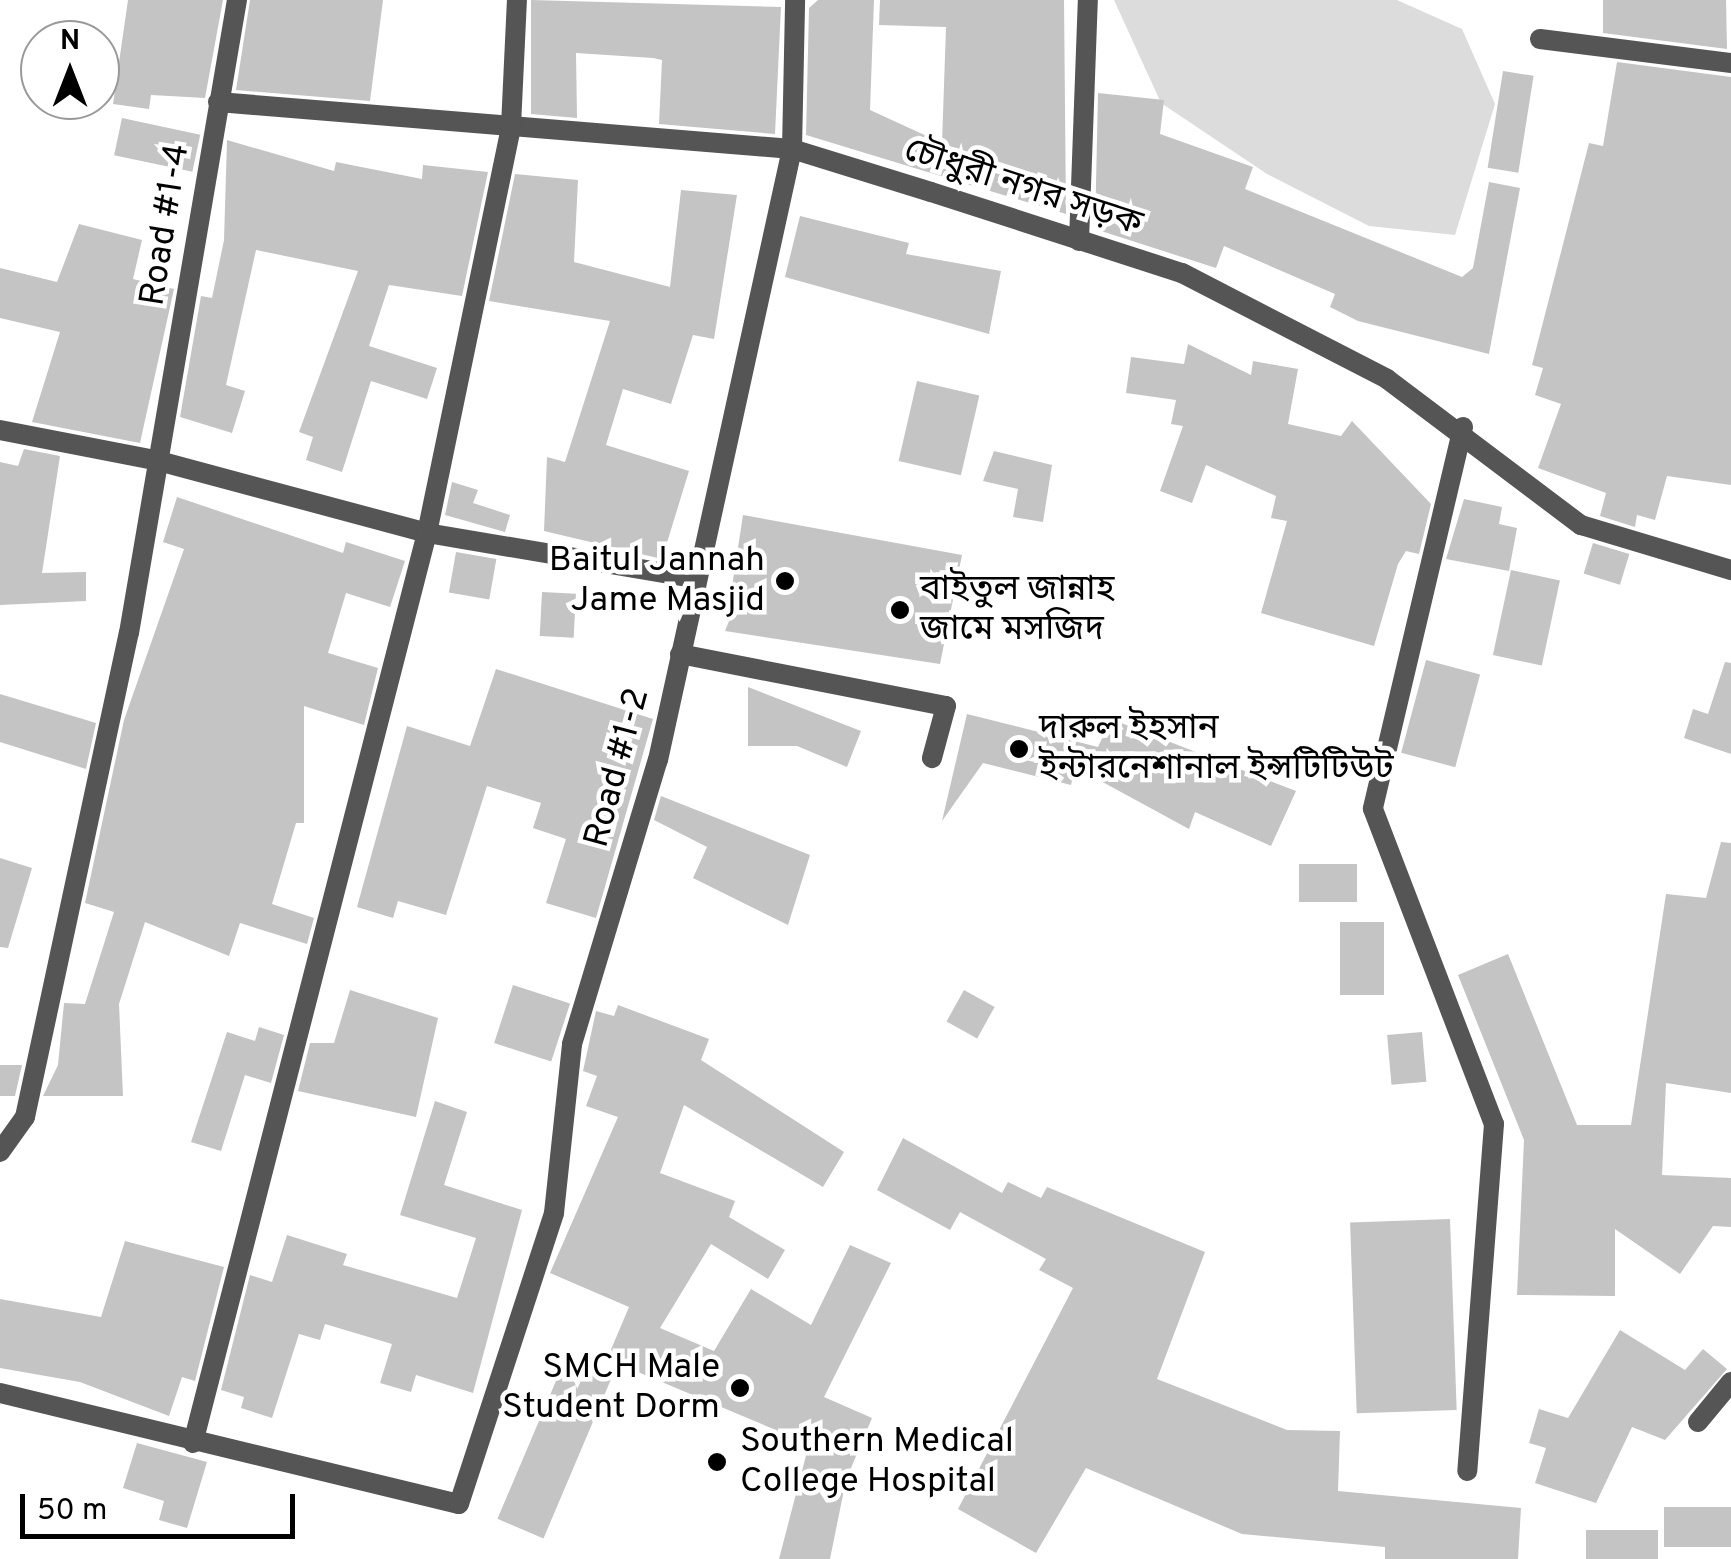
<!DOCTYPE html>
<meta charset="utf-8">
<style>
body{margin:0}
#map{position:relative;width:1731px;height:1559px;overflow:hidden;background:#fff;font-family:Overpass,"Noto Sans Bengali",sans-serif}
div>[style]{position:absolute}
.green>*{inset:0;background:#dcdcdc}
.building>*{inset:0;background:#c4c4c4;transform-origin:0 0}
.street>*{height:20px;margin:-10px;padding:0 10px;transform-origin:10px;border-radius:10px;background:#555}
.dots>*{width:28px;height:28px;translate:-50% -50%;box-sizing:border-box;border:5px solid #fff;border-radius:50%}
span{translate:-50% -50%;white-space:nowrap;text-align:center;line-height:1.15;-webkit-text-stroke:9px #fff;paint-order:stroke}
.street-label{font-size:35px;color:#000}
.poi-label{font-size:35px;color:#000}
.right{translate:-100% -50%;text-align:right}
.left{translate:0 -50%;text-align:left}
.north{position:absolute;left:20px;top:20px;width:100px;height:100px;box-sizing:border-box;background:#fff;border:2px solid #999;border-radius:50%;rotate:0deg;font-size:28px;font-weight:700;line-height:40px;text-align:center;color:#000}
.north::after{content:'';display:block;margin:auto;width:35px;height:45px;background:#000;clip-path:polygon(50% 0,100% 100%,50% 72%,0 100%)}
.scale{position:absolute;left:20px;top:1494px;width:275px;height:45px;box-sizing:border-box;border:5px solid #000;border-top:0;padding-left:12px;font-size:30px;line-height:35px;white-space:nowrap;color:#000;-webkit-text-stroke:8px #fff;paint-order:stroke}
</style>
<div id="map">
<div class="green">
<div style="clip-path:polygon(1114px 0,1397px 0,1462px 29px,1495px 104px,1455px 235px,1369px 226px,1267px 174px,1161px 103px)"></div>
</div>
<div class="building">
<div style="clip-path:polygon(128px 0,223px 0,205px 98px,151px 95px,149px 109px,113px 104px)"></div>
<div style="clip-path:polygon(250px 0,383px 0,370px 101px,236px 90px)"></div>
<div style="clip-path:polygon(531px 0,781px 7px,775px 134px,659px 124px,662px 60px,653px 58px,576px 53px,577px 118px,531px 114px)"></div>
<div style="clip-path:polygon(818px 0,874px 0,870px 110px,942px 143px,946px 27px,879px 25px,880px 0,1064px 0,1066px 214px,806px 135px,809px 8px)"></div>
<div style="clip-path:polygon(1603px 0,1726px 0,1727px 49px,1603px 33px)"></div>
<div style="clip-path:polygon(1617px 62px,1731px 77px,1731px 485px,1667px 476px,1655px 520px,1637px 515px,1635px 527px,1600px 516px,1606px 493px,1538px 468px,1561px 404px,1535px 395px,1543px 368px,1532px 365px,1589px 143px,1603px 146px)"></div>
<div style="left:1503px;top:71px;width:31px;height:98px;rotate:9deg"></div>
<div style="clip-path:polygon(1098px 93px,1164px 100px,1160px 134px,1253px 167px,1245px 189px,1462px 277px,1473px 268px,1489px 182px,1520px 188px,1489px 354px,1358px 321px,1330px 307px,1335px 294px,1224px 246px,1216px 268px,1095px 229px)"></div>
<div style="left:122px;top:118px;width:80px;height:38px;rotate:12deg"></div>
<div style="clip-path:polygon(227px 140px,334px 171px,336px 162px,422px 179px,423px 165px,488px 172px,462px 296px,389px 285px,369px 346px,437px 368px,427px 399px,371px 381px,342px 472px,306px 460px,313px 437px,299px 432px,358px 271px,256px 250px,226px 385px,245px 391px,232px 433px,180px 417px,201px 296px,212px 298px,224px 240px)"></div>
<div style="clip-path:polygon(515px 174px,578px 180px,574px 262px,670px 287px,681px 190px,737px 195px,714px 339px,693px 335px,671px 404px,623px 389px,606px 445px,689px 471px,662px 559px,544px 531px,547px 457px,565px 462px,610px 321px,489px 301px)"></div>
<div style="clip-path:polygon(800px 216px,909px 243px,906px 254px,1001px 271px,989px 334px,785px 277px)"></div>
<div style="clip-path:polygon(79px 224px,142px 240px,133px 279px,174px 289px,140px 443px,32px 422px,60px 332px,0 318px,0 268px,57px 282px)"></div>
<div style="clip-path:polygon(1188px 344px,1251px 375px,1253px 361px,1298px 369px,1288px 424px,1341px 436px,1352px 421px,1431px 504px,1419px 554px,1406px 551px,1398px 564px,1374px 646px,1261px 613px,1287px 521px,1271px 518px,1276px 496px,1206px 465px,1192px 503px,1160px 491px,1183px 426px,1171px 424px,1176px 400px,1126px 393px,1131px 357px,1184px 364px)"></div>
<div style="left:917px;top:381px;width:64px;height:82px;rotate:13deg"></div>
<div style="clip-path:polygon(24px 449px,60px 456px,42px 573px,86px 572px,86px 601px,0 605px,0 462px,18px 466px)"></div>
<div style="clip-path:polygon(994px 451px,1052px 465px,1043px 522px,1013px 517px,1018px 489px,983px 481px)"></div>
<div style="clip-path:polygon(452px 482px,478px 490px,473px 503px,510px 515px,505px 532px,445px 515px)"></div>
<div style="clip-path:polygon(177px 497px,343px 553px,346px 542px,405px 561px,390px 607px,346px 593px,328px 653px,378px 668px,364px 725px,304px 706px,304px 823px,296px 823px,272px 904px,314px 918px,307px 944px,240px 923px,229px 956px,145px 922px,119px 1004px,123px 1096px,43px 1096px,58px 1065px,64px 1003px,85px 1004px,114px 912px,85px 903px,124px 720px,184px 549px,163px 542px)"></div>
<div style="clip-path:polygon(1464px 499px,1502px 507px,1499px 524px,1517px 528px,1509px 571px,1446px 559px)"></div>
<div style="clip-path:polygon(743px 515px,962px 555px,940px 664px,725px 631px,739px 596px,731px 593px)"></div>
<div style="left:1593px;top:543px;width:38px;height:32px;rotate:17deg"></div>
<div style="left:456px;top:552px;width:41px;height:41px;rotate:10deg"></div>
<div style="left:1511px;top:570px;width:50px;height:87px;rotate:12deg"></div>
<div style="left:542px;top:592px;width:34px;height:44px;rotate:3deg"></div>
<div style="left:1426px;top:660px;width:56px;height:96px;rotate:15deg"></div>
<div style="clip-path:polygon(1725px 662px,1731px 663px,1731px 754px,1684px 738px,1693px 709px,1708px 714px)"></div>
<div style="clip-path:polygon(496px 669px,653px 719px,596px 918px,546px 903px,566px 839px,533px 828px,541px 803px,487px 786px,446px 915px,398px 901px,393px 918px,357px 907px,407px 726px,470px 746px)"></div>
<div style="clip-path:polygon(748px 687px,861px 731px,847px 767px,797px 746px,748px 746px)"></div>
<div style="clip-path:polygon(0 694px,96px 723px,86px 769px,0 742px)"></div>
<div style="clip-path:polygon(967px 714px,1098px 747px,1111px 719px,1296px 791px,1271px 846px,1195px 812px,1189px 829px,1075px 767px,1071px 785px,983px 763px,942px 821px)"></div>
<div style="clip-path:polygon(661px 796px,810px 855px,788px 925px,693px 878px,707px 847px,654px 820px)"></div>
<div style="clip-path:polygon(1721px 842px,1731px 843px,1731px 1093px,1666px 1083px,1662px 1175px,1731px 1178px,1731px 1227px,1713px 1226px,1680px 1274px,1615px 1229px,1615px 1296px,1517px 1295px,1524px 1140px,1458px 975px,1508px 954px,1577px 1125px,1631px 1125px,1666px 894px,1706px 898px)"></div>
<div style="clip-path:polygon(0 858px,32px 868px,8px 948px,0 947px)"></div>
<div style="left:1299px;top:864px;width:58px;height:38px"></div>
<div style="left:1340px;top:922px;width:44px;height:73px"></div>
<div style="left:513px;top:985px;width:60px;height:61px;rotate:18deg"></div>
<div style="clip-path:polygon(350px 990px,438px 1018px,416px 1117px,298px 1091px,310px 1043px,334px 1043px)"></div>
<div style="left:964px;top:990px;width:35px;height:36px;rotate:29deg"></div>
<div style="clip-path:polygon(618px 1005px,709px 1039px,701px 1060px,844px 1152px,823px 1187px,684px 1105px,660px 1173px,735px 1201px,729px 1217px,785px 1250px,768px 1279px,711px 1244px,660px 1328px,714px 1351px,751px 1289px,811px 1325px,850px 1245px,891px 1263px,824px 1397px,872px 1418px,846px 1480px,830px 1559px,779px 1559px,809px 1444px,607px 1359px,629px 1307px,550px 1273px,618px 1117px,586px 1106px,597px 1076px,583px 1071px,596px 1011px,614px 1016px)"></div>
<div style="clip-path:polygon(259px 1027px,284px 1035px,271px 1083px,245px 1075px,221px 1151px,191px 1142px,227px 1032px,255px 1041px)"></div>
<div style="left:1422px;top:1032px;width:50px;height:35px;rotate:85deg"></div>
<div style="clip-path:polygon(0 1065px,22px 1065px,15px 1096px,0 1096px)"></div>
<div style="clip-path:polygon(435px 1101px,467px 1112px,444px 1185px,522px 1210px,473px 1393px,416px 1375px,411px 1392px,380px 1383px,392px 1344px,325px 1324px,320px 1340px,299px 1334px,272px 1418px,241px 1408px,244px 1397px,221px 1390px,250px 1275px,272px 1282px,287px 1235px,347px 1254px,343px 1265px,457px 1298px,476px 1238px,400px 1215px)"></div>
<div style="clip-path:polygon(903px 1138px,1002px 1193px,1008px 1182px,1041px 1198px,1047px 1187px,1205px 1252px,1157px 1379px,1287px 1430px,1340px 1431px,1338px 1491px,1521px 1508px,1518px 1559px,1385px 1559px,1385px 1547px,1242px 1534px,1086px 1468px,1036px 1553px,958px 1509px,1073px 1288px,1039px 1270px,1046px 1259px,960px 1212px,950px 1230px,877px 1190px)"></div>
<div style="left:1450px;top:1219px;width:191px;height:100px;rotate:88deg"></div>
<div style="clip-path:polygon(125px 1241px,224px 1267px,195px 1381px,182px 1377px,169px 1416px,80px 1382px,0 1368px,0 1299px,101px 1317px)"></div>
<div style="clip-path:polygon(1620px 1330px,1685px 1370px,1703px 1349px,1727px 1369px,1665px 1440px,1632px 1427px,1596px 1503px,1535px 1483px,1546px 1448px,1529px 1443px,1539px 1409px,1568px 1418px)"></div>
<div style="left:567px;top:1355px;width:50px;height:178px;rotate:23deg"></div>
<div style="clip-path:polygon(137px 1443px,207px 1462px,187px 1528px,159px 1520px,164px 1501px,123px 1488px)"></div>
<div style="left:1731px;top:1507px;width:40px;height:67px;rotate:90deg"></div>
<div style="left:1586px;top:1530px;width:72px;height:29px"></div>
</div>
<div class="street">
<div style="left:1540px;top:39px;width:193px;rotate:7.2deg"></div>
<div style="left:218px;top:102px;width:576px;rotate:4.68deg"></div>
<div style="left:792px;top:149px;width:145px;rotate:17.2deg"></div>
<div style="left:931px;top:192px;width:264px;rotate:17.9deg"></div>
<div style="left:1182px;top:273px;width:231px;rotate:27.3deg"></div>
<div style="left:1387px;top:379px;width:243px;rotate:37deg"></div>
<div style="left:1581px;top:525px;width:157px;rotate:16.7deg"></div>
<div style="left:1079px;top:241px;width:241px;rotate:-87.9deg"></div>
<div style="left:1463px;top:427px;width:392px;rotate:103.3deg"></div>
<div style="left:1373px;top:809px;width:337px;rotate:69deg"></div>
<div style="left:1494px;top:1124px;width:348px;rotate:94.4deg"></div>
<div style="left:0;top:430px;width:158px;rotate:11deg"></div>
<div style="left:155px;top:460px;width:282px;rotate:15deg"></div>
<div style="left:427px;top:533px;width:271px;rotate:9.6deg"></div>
<div style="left:680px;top:654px;width:271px;rotate:11.1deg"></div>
<div style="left:946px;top:706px;width:54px;rotate:105.1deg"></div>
<div style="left:0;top:1152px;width:43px;rotate:-54.5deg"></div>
<div style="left:25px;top:1117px;width:495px;rotate:-77.9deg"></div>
<div style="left:129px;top:633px;width:642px;rotate:-80.32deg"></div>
<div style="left:0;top:1393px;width:472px;rotate:13.6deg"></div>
<div style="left:459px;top:1504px;width:306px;rotate:-71.9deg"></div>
<div style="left:554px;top:1213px;width:170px;rotate:-83.9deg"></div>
<div style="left:572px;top:1044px;width:297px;rotate:-73.2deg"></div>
<div style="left:658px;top:760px;width:626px;rotate:-77.63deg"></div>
<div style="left:792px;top:149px;width:149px;rotate:-88.8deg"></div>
<div style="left:1698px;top:1422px;width:52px;rotate:-50.5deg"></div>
<div style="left:193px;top:1443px;width:940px;rotate:-75.58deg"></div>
<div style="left:427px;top:533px;width:416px;rotate:-78.3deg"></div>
<div style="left:511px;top:126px;width:126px;rotate:-87.3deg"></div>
</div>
<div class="dots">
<div style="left:785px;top:581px;background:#000"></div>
<div style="left:900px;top:610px;background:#000"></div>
<div style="left:1019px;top:749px;background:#000"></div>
<div style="left:740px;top:1388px;background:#000"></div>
<div style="left:717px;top:1462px;background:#000"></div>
</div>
<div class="street-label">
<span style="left:1023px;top:188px;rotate:18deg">চৌধুরী নগর সড়ক</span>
<span style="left:166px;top:225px;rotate:-81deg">Road #1-4</span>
<span style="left:618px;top:768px;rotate:-75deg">Road #1-2</span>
</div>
<div class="poi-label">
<span class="right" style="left:765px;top:581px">Baitul Jannah<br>Jame Masjid</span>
<span class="left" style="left:920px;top:610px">বাইতুল জান্নাহ<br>জামে মসজিদ</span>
<span class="left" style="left:1039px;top:749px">দারুল ইহসান<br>ইন্টারনেশানাল ইন্সটিটিউট</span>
<span class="right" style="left:720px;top:1388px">SMCH Male<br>Student Dorm</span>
<span class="left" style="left:740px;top:1462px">Southern Medical<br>College Hospital</span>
</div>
<div class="north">N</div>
<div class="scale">50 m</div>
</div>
